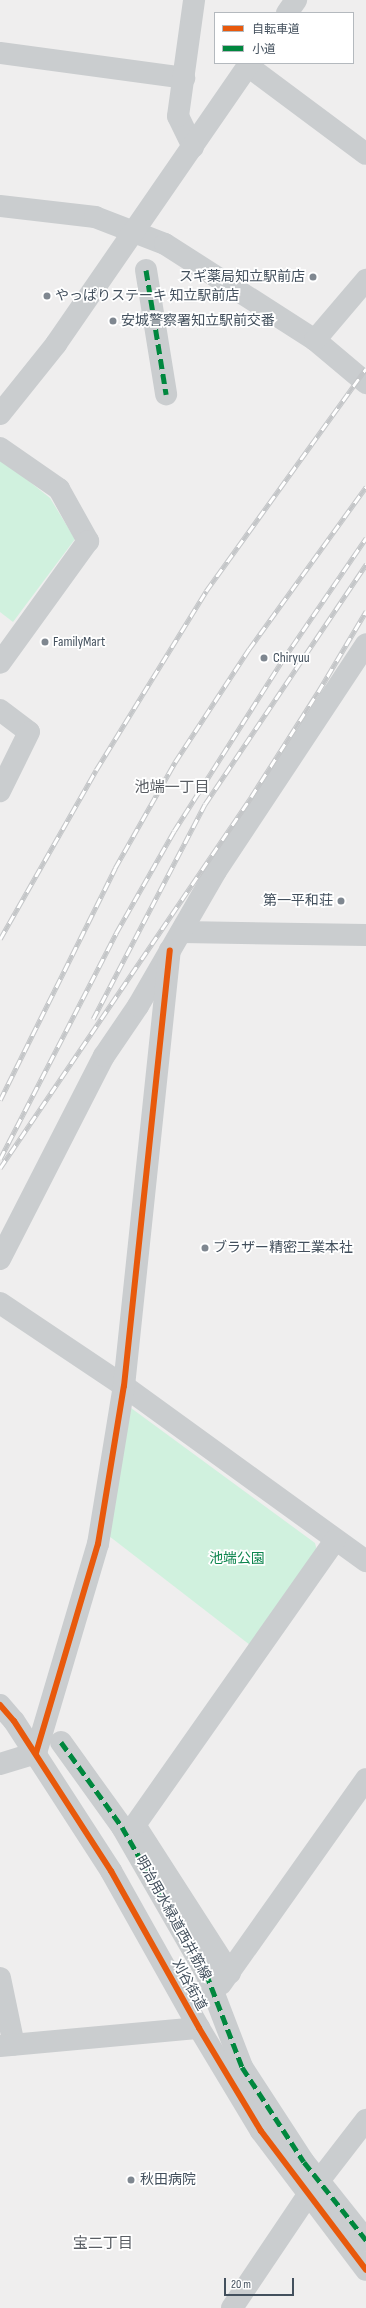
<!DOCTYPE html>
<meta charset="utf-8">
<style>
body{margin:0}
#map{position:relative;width:366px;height:2308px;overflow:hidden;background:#efeeee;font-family:"Sofia Sans Condensed","Noto Sans JP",sans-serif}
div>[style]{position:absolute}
.green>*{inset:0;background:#d0f1de}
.minor>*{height:22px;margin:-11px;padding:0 11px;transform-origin:11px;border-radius:11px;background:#cacdcf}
.rail>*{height:4.5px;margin-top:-2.25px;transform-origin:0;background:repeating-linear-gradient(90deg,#fff 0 9px,#c4c6c8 0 18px);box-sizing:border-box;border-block:1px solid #c4c6c8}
.quiet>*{height:5px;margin-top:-2.5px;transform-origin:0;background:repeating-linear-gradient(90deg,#00873e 0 10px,transparent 0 15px)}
.cycleway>*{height:6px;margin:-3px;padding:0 3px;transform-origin:3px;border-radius:3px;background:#e8590c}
.dots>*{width:11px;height:11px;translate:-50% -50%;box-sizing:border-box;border:2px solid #fff;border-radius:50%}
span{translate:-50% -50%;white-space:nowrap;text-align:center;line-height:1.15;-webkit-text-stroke:3.5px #fff;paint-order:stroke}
.poi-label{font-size:14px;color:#43505d}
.right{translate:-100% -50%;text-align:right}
.left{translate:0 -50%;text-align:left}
.park-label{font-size:14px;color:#0d854e}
.street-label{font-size:14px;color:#43505d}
.neighbourhood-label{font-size:15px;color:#595d63}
.legend{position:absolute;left:214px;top:12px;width:140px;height:52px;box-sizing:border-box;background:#fff;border:1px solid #b4b9be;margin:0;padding:5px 7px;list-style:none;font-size:12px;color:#43505d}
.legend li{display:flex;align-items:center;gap:8px;height:20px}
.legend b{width:20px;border:1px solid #b4b9be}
.scale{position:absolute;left:224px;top:2278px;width:70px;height:18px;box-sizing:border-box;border:2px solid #43505d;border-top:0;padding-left:5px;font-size:12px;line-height:14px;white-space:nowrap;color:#43505d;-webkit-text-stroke:3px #fff;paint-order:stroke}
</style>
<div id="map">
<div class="green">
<div style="clip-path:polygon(0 458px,50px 498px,75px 539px,13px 622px,0 612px)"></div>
<div style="clip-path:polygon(131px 1408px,315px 1543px,317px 1551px,250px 1645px,109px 1536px)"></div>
</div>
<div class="minor">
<div style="left:287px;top:13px;width:16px;rotate:-55deg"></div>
<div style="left:0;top:53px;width:186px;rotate:7.7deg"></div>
<div style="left:248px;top:66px;width:147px;rotate:36.7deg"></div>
<div style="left:193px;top:147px;width:34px;rotate:-116deg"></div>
<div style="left:178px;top:116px;width:117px;rotate:-82.1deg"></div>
<div style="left:0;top:206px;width:96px;rotate:6.6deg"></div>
<div style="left:95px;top:217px;width:75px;rotate:21.1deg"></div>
<div style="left:165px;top:244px;width:178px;rotate:32.6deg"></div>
<div style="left:315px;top:340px;width:67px;rotate:40.1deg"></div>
<div style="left:146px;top:270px;width:126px;rotate:80.8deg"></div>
<div style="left:315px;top:340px;width:79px;rotate:-49.6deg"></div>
<div style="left:0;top:414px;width:90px;rotate:-51.3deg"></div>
<div style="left:56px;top:344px;width:341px;rotate:-55.4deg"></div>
<div style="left:0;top:448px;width:72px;rotate:34.8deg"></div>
<div style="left:59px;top:489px;width:60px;rotate:60.9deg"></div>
<div style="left:88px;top:541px;width:150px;rotate:125.8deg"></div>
<div style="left:0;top:710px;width:36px;rotate:37deg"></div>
<div style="left:29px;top:732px;width:66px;rotate:116.2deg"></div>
<div style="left:182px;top:932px;width:184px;rotate:0.9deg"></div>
<div style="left:0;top:1259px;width:228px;rotate:-62.9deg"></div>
<div style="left:104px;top:1056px;width:60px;rotate:-55.8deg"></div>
<div style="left:138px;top:1006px;width:156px;rotate:-60deg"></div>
<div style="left:216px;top:871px;width:272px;rotate:-56.5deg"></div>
<div style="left:0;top:1303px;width:149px;rotate:33.8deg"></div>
<div style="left:124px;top:1386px;width:299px;rotate:35.9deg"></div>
<div style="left:0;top:1705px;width:21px;rotate:49deg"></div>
<div style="left:14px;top:1721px;width:179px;rotate:57.1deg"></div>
<div style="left:111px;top:1871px;width:180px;rotate:60.7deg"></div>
<div style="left:199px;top:2028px;width:120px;rotate:59deg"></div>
<div style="left:261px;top:2131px;width:174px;rotate:52.9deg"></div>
<div style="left:61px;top:1742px;width:105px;rotate:54.3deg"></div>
<div style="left:122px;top:1827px;width:168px;rotate:60.1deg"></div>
<div style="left:206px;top:1973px;width:101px;rotate:69deg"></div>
<div style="left:242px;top:2067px;width:113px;rotate:56.9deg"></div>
<div style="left:304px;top:2162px;width:100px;rotate:51.5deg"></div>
<div style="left:36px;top:1753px;width:218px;rotate:-73.5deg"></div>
<div style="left:98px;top:1544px;width:160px;rotate:-80.7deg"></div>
<div style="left:124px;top:1386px;width:438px;rotate:-84deg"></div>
<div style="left:0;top:1764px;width:38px;rotate:-17deg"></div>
<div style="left:230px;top:1973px;width:176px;rotate:-122.7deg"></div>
<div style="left:135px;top:1825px;width:348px;rotate:-54.9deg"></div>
<div style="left:0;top:1978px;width:68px;rotate:78.2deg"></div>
<div style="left:221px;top:1984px;width:251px;rotate:-54.7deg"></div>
<div style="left:0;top:2046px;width:200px;rotate:-5.2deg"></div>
<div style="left:232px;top:2308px;width:136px;rotate:-56.1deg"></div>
<div style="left:308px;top:2195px;width:95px;rotate:-52.3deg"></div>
</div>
<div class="rail">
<div style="left:0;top:939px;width:194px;rotate:-60.4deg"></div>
<div style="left:96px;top:770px;width:210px;rotate:-58.4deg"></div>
<div style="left:206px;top:591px;width:274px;rotate:-54.3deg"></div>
<div style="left:93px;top:1019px;width:242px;rotate:-62.5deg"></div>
<div style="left:205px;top:804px;width:289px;rotate:-56.1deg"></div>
<div style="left:0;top:1100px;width:259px;rotate:-63.6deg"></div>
<div style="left:115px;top:868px;width:122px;rotate:-60.5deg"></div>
<div style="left:175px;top:762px;width:135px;rotate:-56.8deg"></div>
<div style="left:249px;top:649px;width:200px;rotate:-54.2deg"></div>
<div style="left:0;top:1159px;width:254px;rotate:-62.8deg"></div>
<div style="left:116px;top:933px;width:117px;rotate:-60.4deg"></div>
<div style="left:174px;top:831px;width:201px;rotate:-57.6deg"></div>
<div style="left:282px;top:661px;width:149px;rotate:-55.7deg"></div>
<div style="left:0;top:1168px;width:448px;rotate:-55.9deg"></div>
<div style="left:251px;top:797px;width:125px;rotate:-57.5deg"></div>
<div style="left:318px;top:692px;width:94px;rotate:-59.3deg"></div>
</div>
<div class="quiet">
<div style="left:146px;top:270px;width:126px;rotate:80.8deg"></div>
<div style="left:61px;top:1742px;width:105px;rotate:54.3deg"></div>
<div style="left:122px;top:1827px;width:168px;rotate:60.1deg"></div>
<div style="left:206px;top:1973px;width:101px;rotate:69deg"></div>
<div style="left:242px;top:2067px;width:113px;rotate:56.9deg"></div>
<div style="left:304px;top:2162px;width:100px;rotate:51.5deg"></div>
</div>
<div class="cycleway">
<div style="left:0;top:1705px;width:21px;rotate:49deg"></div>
<div style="left:14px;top:1721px;width:179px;rotate:57.1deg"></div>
<div style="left:111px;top:1871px;width:180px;rotate:60.7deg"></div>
<div style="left:199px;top:2028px;width:120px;rotate:59deg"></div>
<div style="left:261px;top:2131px;width:174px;rotate:52.9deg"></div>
<div style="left:36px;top:1753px;width:218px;rotate:-73.5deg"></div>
<div style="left:98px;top:1544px;width:160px;rotate:-80.7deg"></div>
<div style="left:124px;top:1386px;width:438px;rotate:-84deg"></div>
</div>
<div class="dots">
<div style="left:313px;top:277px;background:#7f8790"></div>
<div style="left:47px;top:296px;background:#7f8790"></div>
<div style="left:113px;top:321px;background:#7f8790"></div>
<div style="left:45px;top:642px;background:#7f8790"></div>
<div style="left:264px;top:658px;background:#7f8790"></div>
<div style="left:341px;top:901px;background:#7f8790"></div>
<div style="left:205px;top:1248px;background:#7f8790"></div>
<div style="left:131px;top:2180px;background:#7f8790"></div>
</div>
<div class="poi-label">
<span class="right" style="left:305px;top:277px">スギ薬局知立駅前店</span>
<span class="left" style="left:55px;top:296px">やっぱりステーキ 知立駅前店</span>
<span class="left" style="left:121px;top:321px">安城警察署知立駅前交番</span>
<span class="left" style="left:53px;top:642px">FamilyMart</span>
<span class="left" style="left:273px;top:658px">Chiryuu</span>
<span class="right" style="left:333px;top:901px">第一平和荘</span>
<span class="left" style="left:213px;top:1248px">ブラザー精密工業本社</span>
<span class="left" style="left:140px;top:2180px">秋田病院</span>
</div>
<div class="park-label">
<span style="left:237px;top:1559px">池端公園</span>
</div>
<div class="street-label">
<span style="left:173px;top:1918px;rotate:61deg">明治用水緑道西井筋線</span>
<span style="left:189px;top:1985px;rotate:61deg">刈谷街道</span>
</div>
<div class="neighbourhood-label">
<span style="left:172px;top:788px">池端一丁目</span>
<span style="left:103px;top:2244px">宝二丁目</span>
</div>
<ul class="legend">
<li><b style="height:5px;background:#e8590c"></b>自転車道</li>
<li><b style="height:5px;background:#00873e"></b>小道</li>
</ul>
<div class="scale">20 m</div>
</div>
